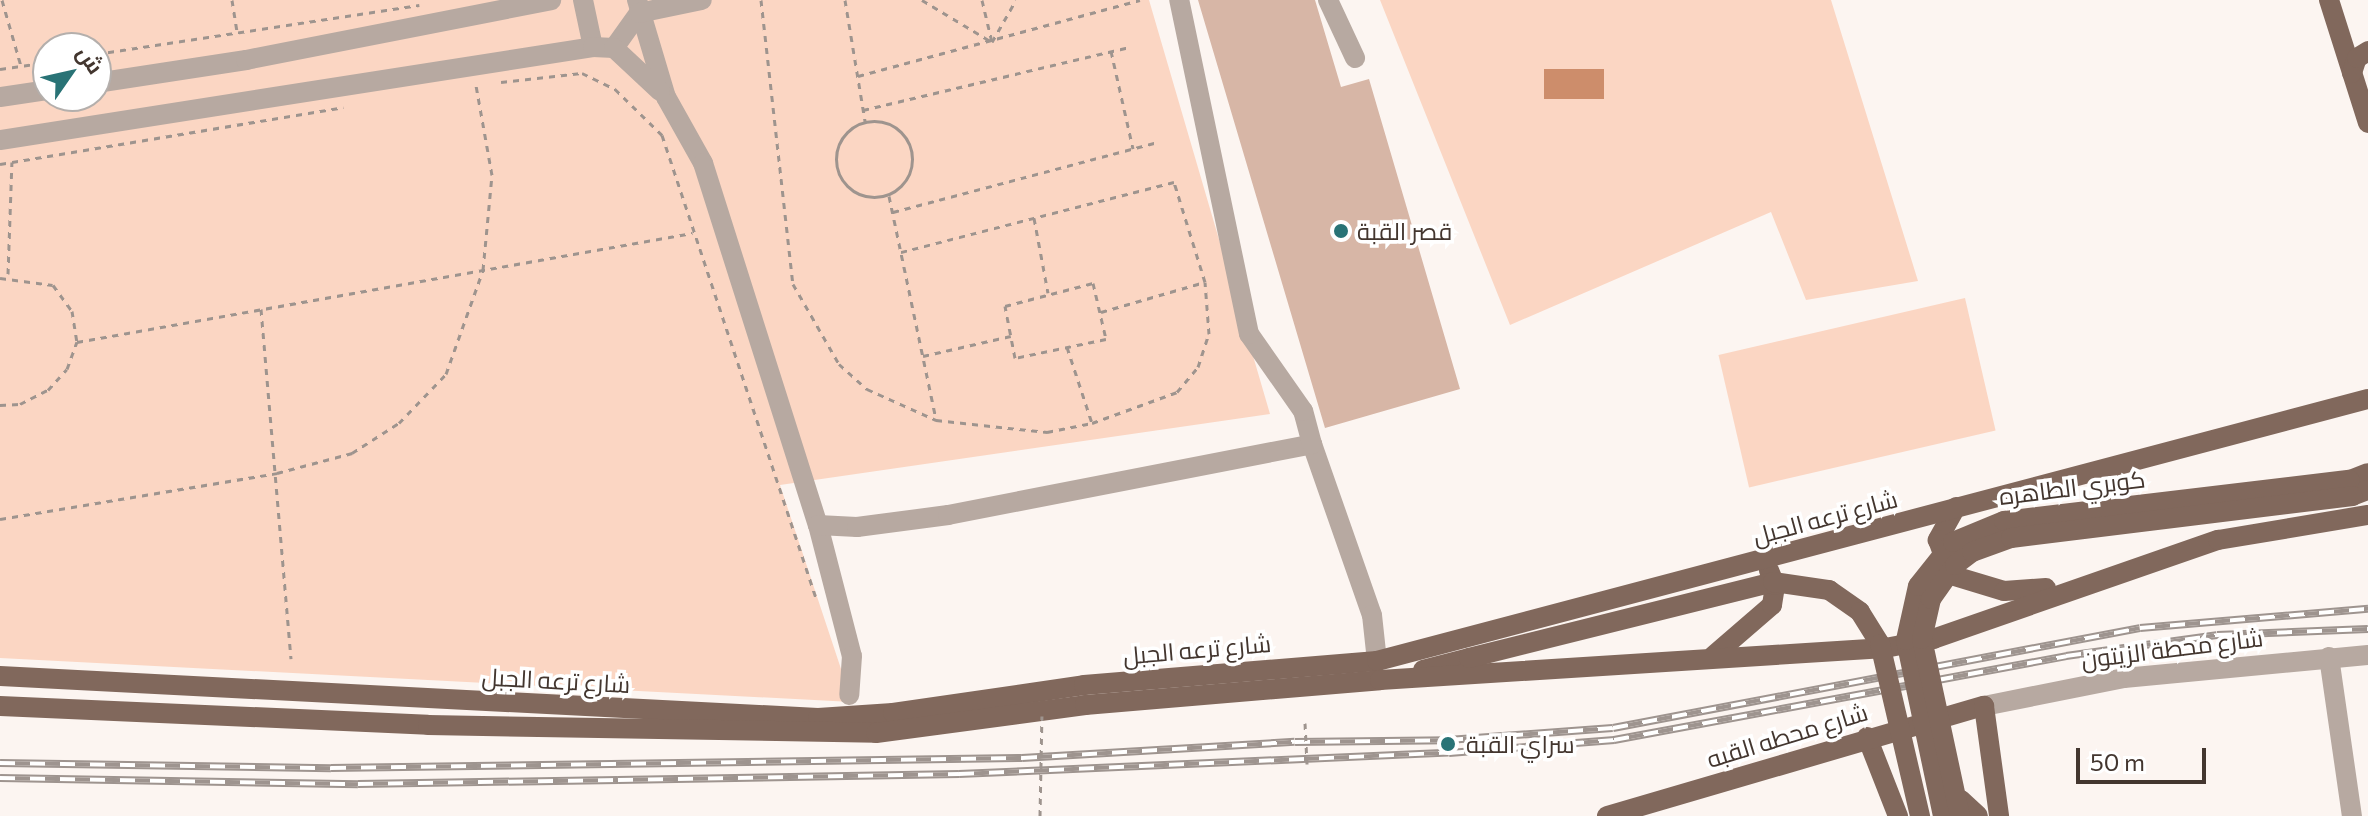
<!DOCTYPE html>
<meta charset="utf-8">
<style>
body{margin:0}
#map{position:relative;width:2368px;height:816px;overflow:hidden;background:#fcf5f1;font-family:Commissioner,Cairo,sans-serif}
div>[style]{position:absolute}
.green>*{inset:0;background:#fbd6c3;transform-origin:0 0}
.water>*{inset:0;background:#cd8d6b;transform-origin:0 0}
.building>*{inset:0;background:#d7b6a6}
.path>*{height:3px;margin-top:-1.5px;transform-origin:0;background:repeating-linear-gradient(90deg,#9e948e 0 6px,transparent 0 12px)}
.path>.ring{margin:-1.5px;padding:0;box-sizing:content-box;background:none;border:3px solid #9e948e;border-radius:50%}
.minor>*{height:20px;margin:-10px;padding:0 10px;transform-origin:10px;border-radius:10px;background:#b7a9a1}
.major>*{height:20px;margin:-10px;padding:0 10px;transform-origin:10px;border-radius:10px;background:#81685c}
.rail>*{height:8px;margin-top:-4px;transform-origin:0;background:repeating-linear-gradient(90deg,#fff 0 15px,#9e948f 0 30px);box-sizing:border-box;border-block:2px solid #9e948f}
.path-bridge>*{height:3px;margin-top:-1.5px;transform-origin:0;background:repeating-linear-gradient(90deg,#9e948e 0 6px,transparent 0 12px)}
.major-bridge>*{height:20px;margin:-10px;padding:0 10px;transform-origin:10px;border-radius:10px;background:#81685c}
.dots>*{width:22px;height:22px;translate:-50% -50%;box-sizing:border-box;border:4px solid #fff;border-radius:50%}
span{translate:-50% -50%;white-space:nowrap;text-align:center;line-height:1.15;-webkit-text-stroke:7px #fff;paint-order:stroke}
.poi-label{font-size:24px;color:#43362f}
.left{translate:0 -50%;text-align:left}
.street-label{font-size:24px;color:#43362f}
.north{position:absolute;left:32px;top:32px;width:80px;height:80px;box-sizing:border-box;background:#fff;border:2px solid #b4afac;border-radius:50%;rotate:56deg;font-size:22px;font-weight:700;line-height:32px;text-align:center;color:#43362f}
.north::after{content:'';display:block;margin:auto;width:28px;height:36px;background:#297376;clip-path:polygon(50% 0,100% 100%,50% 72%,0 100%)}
.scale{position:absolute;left:2076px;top:748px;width:130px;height:36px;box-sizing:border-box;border:4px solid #43362f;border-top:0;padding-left:10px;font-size:24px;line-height:28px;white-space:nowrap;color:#43362f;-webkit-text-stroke:6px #fff;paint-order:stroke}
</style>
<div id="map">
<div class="green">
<div style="clip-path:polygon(evenodd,0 0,1149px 0,1270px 414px,780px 485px,852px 702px,0 658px,0 0,48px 48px,96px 48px,96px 96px,48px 96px,48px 48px)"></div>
<div style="clip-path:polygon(1380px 0,1831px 0,1918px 281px,1806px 300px,1771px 212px,1510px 325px)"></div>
<div style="left:1965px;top:298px;width:136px;height:253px;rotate:77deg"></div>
</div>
<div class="water">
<div style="left:1544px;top:69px;width:60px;height:30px"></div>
</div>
<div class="building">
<div style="clip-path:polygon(1198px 0,1315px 0,1341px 87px,1369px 79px,1460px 389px,1325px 428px)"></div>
</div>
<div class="path">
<div style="left:2px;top:0;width:69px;rotate:73.9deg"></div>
<div style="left:232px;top:0;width:32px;rotate:81deg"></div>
<div style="left:761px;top:0;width:286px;rotate:83.6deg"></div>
<div style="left:793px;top:284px;width:92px;rotate:60.1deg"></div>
<div style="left:839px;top:364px;width:38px;rotate:42deg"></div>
<div style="left:867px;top:389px;width:76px;rotate:24.2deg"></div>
<div style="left:936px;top:420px;width:112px;rotate:6.2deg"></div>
<div style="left:1047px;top:432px;width:46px;rotate:-11.3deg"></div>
<div style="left:1092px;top:423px;width:90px;rotate:-20deg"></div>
<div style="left:1177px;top:392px;width:33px;rotate:-50deg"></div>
<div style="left:1198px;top:367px;width:35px;rotate:-72deg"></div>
<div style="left:1209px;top:334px;width:52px;rotate:-94.4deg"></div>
<div style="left:1205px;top:282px;width:105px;rotate:-107.2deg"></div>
<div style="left:1174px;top:182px;width:282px;rotate:165.6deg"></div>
<div style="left:845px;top:0;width:123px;rotate:80.6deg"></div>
<div style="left:922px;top:0;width:82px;rotate:31deg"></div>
<div style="left:982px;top:0;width:43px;rotate:76.6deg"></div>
<div style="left:992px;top:42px;width:48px;rotate:-60.3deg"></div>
<div style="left:1111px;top:51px;width:100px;rotate:77.3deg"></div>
<div style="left:96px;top:54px;width:327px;rotate:-8.6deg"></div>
<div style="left:0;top:69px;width:49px;rotate:-8.3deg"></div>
<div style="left:858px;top:76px;width:292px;rotate:-15.1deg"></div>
<div style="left:501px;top:82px;width:81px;rotate:-6.3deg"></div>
<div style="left:582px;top:73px;width:37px;rotate:26deg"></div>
<div style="left:615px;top:89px;width:66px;rotate:44.4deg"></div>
<div style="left:662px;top:135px;width:489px;rotate:71.6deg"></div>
<div style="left:863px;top:110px;width:273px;rotate:-13.3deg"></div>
<div class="ring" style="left:836px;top:121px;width:73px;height:73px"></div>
<div style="left:0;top:164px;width:348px;rotate:-9.4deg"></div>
<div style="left:889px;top:196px;width:228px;rotate:78.1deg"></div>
<div style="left:893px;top:212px;width:271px;rotate:-14.8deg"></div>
<div style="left:1034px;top:218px;width:76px;rotate:79.4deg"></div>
<div style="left:8px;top:274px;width:112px;rotate:-88deg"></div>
<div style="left:0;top:278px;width:53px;rotate:7.5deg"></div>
<div style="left:53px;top:285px;width:32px;rotate:54deg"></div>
<div style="left:72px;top:311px;width:31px;rotate:81deg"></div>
<div style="left:77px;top:342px;width:625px;rotate:-10.05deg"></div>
<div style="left:1093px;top:283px;width:57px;rotate:76.9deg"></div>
<div style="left:1106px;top:339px;width:93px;rotate:168.2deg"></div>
<div style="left:1015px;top:358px;width:53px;rotate:-100.9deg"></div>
<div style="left:1005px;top:306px;width:91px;rotate:-14.6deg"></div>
<div style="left:261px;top:309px;width:351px;rotate:85.1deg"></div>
<div style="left:1101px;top:312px;width:108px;rotate:-16.1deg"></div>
<div style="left:1067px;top:347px;width:80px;rotate:71.8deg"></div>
<div style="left:923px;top:356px;width:90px;rotate:-12.8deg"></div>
<div style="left:0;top:405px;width:20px;rotate:-3deg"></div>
<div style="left:20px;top:404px;width:31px;rotate:-27deg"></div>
<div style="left:48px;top:390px;width:28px;rotate:-48deg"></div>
<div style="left:67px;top:369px;width:29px;rotate:-70deg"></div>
<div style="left:0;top:519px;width:281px;rotate:-9.4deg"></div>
<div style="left:277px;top:473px;width:78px;rotate:-14.9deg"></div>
<div style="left:352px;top:453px;width:56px;rotate:-32.6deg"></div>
<div style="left:399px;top:423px;width:68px;rotate:-46.2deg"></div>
<div style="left:446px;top:374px;width:110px;rotate:-70.4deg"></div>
<div style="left:483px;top:270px;width:95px;rotate:-84.6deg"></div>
<div style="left:492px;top:175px;width:91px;rotate:-100.1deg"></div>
</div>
<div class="minor">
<div style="left:583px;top:0;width:48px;rotate:78deg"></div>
<div style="left:637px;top:0;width:101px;rotate:73.4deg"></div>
<div style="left:666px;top:97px;width:76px;rotate:60.7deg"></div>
<div style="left:703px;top:163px;width:380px;rotate:72.4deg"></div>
<div style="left:818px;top:525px;width:135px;rotate:75.5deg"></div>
<div style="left:852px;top:656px;width:39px;rotate:94deg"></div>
<div style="left:1328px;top:0;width:64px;rotate:65deg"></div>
<div style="left:614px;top:48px;width:43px;rotate:-54.5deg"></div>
<div style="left:639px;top:13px;width:64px;rotate:-11.7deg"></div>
<div style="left:96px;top:83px;width:152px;rotate:-8.7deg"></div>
<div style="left:246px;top:60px;width:311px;rotate:-11.1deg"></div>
<div style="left:0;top:97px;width:49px;rotate:-8.3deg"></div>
<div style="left:0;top:140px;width:600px;rotate:-8.91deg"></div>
<div style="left:593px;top:47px;width:21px;rotate:3deg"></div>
<div style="left:614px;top:48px;width:63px;rotate:43.1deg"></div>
<div style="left:1312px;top:444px;width:181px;rotate:70.7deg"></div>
<div style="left:1372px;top:615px;width:46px;rotate:83.8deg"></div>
<div style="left:818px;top:525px;width:39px;rotate:3deg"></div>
<div style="left:857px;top:527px;width:92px;rotate:-7.5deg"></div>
<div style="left:948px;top:515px;width:371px;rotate:-11deg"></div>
<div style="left:1312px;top:444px;width:34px;rotate:-105deg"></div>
<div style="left:1303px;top:411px;width:94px;rotate:-125deg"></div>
<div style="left:1249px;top:334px;width:341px;rotate:-101.8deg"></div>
<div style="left:2329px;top:657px;width:161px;rotate:81.8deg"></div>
<div style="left:1984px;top:706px;width:143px;rotate:-11.3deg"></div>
<div style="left:2124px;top:678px;width:245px;rotate:-5.4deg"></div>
</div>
<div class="major">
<div style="left:2329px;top:0;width:129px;rotate:72.4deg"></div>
<div style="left:2352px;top:73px;width:16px;rotate:-72deg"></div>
<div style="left:2357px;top:58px;width:13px;rotate:-32deg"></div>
<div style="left:2350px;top:480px;width:19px;rotate:-21deg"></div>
<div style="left:2352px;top:496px;width:17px;rotate:-21deg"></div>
<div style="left:1956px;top:507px;width:38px;rotate:119deg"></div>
<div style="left:1938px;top:540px;width:37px;rotate:70deg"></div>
<div style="left:1951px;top:575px;width:55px;rotate:16.8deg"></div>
<div style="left:2004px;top:591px;width:42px;rotate:-4.1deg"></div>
<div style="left:1713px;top:656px;width:78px;rotate:-40.8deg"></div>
<div style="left:1772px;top:605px;width:20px;rotate:-81deg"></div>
<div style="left:1775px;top:585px;width:16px;rotate:-112deg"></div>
<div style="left:1423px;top:670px;width:48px;rotate:-14.6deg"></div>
<div style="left:0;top:676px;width:819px;rotate:2.94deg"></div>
<div style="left:818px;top:718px;width:75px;rotate:-3.8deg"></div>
<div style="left:893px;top:713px;width:193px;rotate:-8.3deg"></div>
<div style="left:1084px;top:685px;width:294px;rotate:-4.7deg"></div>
<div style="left:1377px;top:661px;width:1025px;rotate:-14.81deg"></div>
<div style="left:0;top:706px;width:428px;rotate:2.5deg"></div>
<div style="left:428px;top:725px;width:448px;rotate:1deg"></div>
<div style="left:876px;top:733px;width:211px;rotate:-7.6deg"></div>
<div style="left:1085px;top:705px;width:296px;rotate:-4.8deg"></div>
<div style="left:1380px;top:680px;width:506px;rotate:-3.63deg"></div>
<div style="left:1885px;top:648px;width:49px;rotate:-10.6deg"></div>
<div style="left:1933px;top:639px;width:302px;rotate:-19.2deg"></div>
<div style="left:2218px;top:540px;width:152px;rotate:-9.5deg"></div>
<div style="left:1867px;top:737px;width:85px;rotate:68.6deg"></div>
<div style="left:1945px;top:797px;width:16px;rotate:11deg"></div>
<div style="left:1961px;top:800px;width:23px;rotate:43deg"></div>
<div style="left:1607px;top:816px;width:393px;rotate:-16.3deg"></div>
<div style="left:1984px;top:706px;width:111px;rotate:82.2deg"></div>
</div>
<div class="rail">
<div style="left:0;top:763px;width:331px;rotate:0.9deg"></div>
<div style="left:331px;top:768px;width:691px;rotate:-0.83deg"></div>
<div style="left:1022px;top:758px;width:273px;rotate:-3.4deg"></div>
<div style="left:1295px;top:742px;width:153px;rotate:-0.7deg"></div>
<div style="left:1448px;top:740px;width:165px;rotate:-4.2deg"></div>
<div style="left:1613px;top:728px;width:536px;rotate:-10.74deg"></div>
<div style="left:2140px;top:628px;width:229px;rotate:-4.8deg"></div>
<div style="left:0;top:778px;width:358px;rotate:1deg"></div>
<div style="left:358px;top:784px;width:260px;rotate:-0.9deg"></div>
<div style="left:618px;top:780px;width:341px;rotate:-1deg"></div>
<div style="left:959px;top:774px;width:490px;rotate:-2.5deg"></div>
<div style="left:1449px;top:753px;width:166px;rotate:-4.5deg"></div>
<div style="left:1614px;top:740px;width:460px;rotate:-10.5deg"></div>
<div style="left:2066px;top:656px;width:152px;rotate:-7.9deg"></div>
<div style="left:2217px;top:635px;width:151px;rotate:-2.3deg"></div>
</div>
<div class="path-bridge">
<div style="left:1305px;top:723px;width:41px;rotate:87.2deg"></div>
<div style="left:1040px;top:816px;width:100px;rotate:-88.9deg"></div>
</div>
<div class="major-bridge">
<div style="left:1469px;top:658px;width:313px;rotate:-14deg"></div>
<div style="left:1773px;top:582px;width:57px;rotate:8.1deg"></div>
<div style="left:1829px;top:590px;width:38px;rotate:35deg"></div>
<div style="left:1860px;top:612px;width:38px;rotate:58deg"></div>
<div style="left:1880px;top:644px;width:177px;rotate:76.9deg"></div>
<div style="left:1943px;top:816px;width:180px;rotate:-101.9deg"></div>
<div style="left:1906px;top:640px;width:55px;rotate:-77.5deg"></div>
<div style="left:1918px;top:586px;width:56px;rotate:-51.5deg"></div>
<div style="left:1953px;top:542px;width:55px;rotate:-22.4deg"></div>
<div style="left:2004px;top:521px;width:348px;rotate:-6.8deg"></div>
<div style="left:1960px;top:816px;width:181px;rotate:-102.1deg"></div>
<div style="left:1922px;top:639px;width:41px;rotate:-77.3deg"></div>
<div style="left:1931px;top:599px;width:42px;rotate:-54.8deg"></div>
<div style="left:1955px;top:565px;width:21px;rotate:-37deg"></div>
<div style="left:1972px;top:552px;width:41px;rotate:-19.7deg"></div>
<div style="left:2011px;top:538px;width:344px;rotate:-7deg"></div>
</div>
<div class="dots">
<div style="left:1341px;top:231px;background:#297376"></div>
<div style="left:1448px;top:744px;background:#297376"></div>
</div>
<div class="poi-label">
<span class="left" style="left:1357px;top:231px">قصر القبة</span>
<span class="left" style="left:1466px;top:744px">سراي القبة</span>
</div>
<div class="street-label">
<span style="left:2072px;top:487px;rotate:-7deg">كوبري الطاهره</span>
<span style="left:1825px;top:517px;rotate:-15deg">شارع ترعه الجبل</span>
<span style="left:2172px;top:648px;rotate:-7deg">شارع محطة الزيتون</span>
<span style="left:1197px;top:649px;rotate:-5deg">شارع ترعه الجبل</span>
<span style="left:556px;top:680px;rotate:3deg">شارع ترعه الجبل</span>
<span style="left:1787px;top:735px;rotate:-17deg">شارع محطه القبه</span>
</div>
<div class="north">ش</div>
<div class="scale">50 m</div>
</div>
